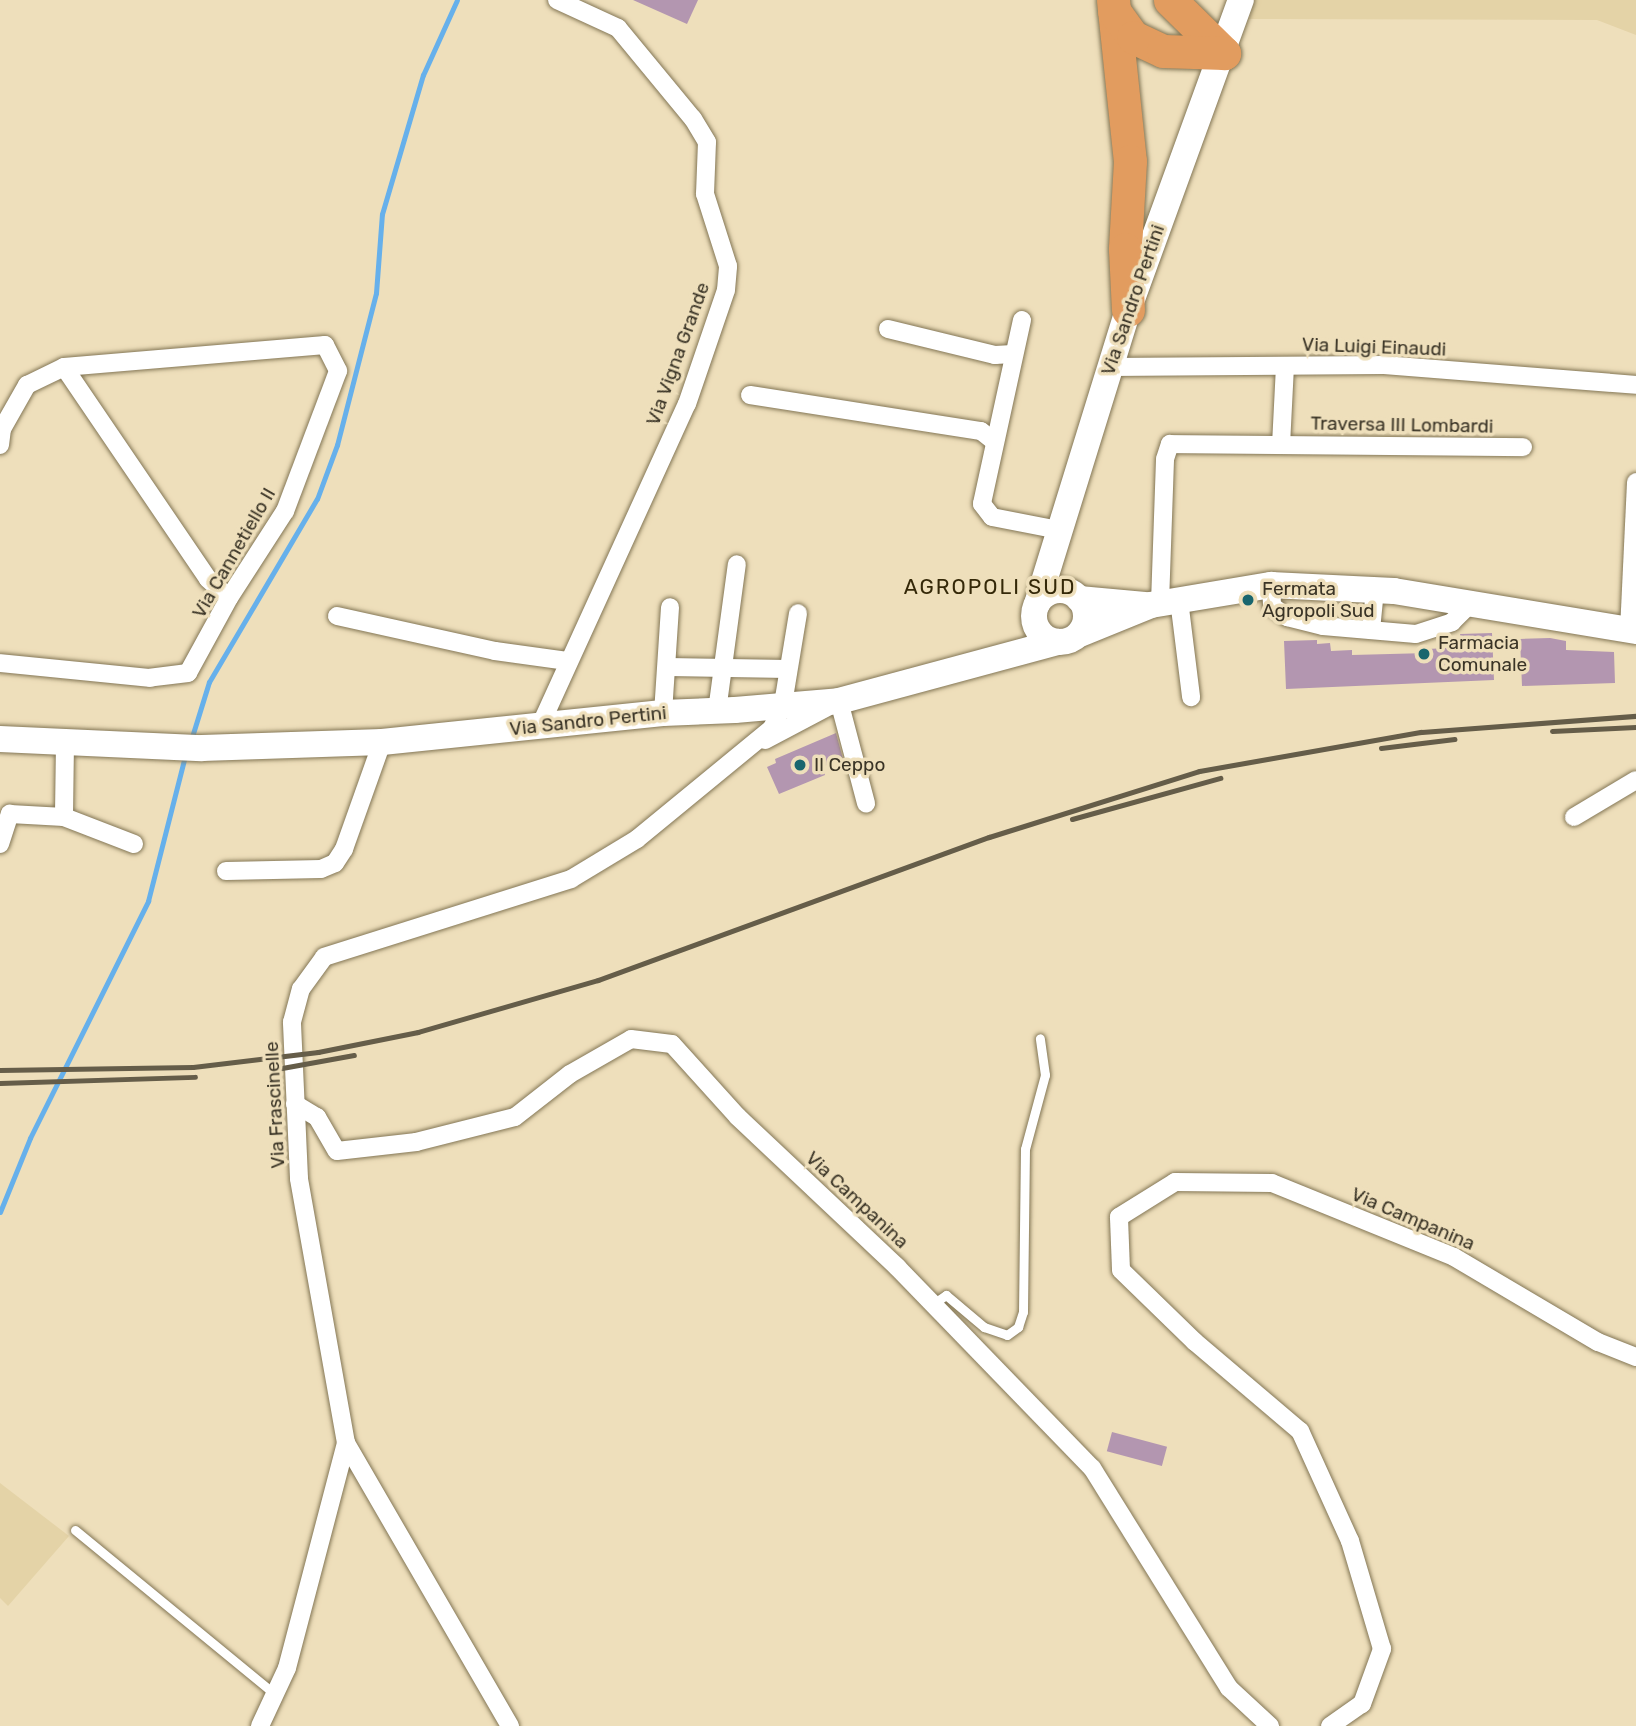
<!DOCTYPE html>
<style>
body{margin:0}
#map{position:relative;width:1636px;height:1726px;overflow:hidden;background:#eedfbb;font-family:Rubik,sans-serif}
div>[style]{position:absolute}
.built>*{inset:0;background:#e4d3a7}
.stream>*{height:5px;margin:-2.5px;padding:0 2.5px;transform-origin:2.5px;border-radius:2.5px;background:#66b0eb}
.building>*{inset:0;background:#b396b0;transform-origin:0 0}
.roads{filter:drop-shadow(0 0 2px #837655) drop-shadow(0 0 2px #837655)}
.lane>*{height:9px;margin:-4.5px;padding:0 4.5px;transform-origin:4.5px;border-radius:4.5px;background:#fff}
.street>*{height:18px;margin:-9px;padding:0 9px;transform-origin:9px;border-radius:9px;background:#fff}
.secondary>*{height:26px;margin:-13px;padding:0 13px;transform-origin:13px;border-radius:13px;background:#fff}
.secondary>.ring{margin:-13px;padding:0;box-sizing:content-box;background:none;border:26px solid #fff;border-radius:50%}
.highway>*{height:33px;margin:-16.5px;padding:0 16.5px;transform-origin:16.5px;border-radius:16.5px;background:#e29c5f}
.rail>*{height:5px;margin:-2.5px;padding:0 2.5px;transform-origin:2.5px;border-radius:2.5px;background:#655d49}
.dots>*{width:19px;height:19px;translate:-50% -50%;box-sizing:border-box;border:4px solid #eedfbb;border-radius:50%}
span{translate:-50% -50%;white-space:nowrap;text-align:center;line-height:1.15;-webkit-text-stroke:7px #eedfbb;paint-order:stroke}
.street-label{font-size:19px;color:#3a3426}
.poi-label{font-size:19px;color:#3a3426}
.left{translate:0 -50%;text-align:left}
.neighbourhood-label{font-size:21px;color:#342808;letter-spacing:2px}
</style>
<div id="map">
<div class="built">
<div style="clip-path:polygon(1255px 0,1636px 0,1636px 35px,1597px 20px,1249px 19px)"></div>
<div style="clip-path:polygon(0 1483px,69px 1536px,8px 1606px,0 1598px)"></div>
</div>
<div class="stream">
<div style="left:191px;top:740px;width:61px;rotate:-72.8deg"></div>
<div style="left:209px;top:682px;width:212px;rotate:-59.5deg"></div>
<div style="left:317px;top:499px;width:58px;rotate:-69.7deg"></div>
<div style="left:337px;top:445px;width:157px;rotate:-75.6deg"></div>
<div style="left:376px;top:293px;width:79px;rotate:-85.7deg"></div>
<div style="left:382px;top:214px;width:145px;rotate:-73.6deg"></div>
<div style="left:423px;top:75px;width:82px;rotate:-65.6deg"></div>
<div style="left:0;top:1212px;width:80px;rotate:-67.9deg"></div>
<div style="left:30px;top:1138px;width:265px;rotate:-63.5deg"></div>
<div style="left:148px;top:901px;width:150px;rotate:-75.7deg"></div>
</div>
<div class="building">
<div style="clip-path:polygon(633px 0,698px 0,687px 24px)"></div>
<div style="clip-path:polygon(1492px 633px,1494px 680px,1286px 689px,1284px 641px,1317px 640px,1317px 644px,1330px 643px,1331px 651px,1352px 650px,1352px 655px,1428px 653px,1427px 649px,1448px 648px,1447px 638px,1461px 638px,1460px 634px)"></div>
<div style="clip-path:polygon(1550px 638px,1566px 641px,1566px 650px,1614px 652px,1615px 683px,1522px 686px,1520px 639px)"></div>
<div style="clip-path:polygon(836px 733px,843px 759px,822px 767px,825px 775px,779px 794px,767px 767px,776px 763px,775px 759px)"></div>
<div style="left:1112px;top:1432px;width:57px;height:20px;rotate:15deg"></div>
</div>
<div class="roads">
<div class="lane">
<div style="left:933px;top:1304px;width:16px;rotate:-35deg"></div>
<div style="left:946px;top:1295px;width:50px;rotate:40.1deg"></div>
<div style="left:984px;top:1327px;width:24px;rotate:19deg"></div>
<div style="left:1007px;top:1335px;width:14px;rotate:-36deg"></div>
<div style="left:1018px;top:1327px;width:16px;rotate:-72deg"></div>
<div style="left:1023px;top:1312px;width:163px;rotate:-89.3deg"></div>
<div style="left:1025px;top:1149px;width:77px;rotate:-74.9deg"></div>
<div style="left:1045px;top:1075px;width:37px;rotate:-98deg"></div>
<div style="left:75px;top:1530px;width:259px;rotate:39.4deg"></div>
</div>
<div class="street">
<div style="left:1022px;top:320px;width:188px;rotate:102.3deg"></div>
<div style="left:982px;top:504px;width:16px;rotate:52deg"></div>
<div style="left:992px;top:517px;width:68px;rotate:11deg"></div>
<div style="left:888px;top:329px;width:110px;rotate:13.7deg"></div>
<div style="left:995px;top:355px;width:18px;rotate:-3deg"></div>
<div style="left:64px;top:367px;width:256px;rotate:55.8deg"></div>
<div style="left:208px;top:579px;width:28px;rotate:42deg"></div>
<div style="left:1109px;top:367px;width:275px;rotate:-0.4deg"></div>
<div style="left:1384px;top:365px;width:253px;rotate:4.5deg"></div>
<div style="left:750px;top:395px;width:234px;rotate:8.9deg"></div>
<div style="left:981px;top:431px;width:16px;rotate:38deg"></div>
<div style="left:0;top:445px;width:16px;rotate:-83deg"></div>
<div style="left:2px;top:429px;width:51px;rotate:-60.4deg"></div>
<div style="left:27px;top:385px;width:41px;rotate:-25.9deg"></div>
<div style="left:64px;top:367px;width:262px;rotate:-4.8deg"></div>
<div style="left:325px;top:345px;width:29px;rotate:63deg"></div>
<div style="left:338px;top:371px;width:150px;rotate:110.7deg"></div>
<div style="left:285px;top:511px;width:103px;rotate:122.8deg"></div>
<div style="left:229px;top:598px;width:85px;rotate:118.7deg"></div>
<div style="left:188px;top:673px;width:38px;rotate:173deg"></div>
<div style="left:150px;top:678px;width:151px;rotate:-174.3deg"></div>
<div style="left:1281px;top:445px;width:79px;rotate:-87.1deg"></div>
<div style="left:1271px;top:585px;width:21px;rotate:87deg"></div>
<div style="left:1272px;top:606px;width:19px;rotate:36deg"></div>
<div style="left:1287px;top:617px;width:37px;rotate:14deg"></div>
<div style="left:1323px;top:626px;width:93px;rotate:4.9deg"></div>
<div style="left:1416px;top:634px;width:38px;rotate:-18deg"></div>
<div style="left:1452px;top:622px;width:30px;rotate:-45deg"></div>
<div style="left:1179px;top:600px;width:98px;rotate:82.9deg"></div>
<div style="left:1160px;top:603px;width:144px;rotate:-88deg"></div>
<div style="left:1165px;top:459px;width:16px;rotate:-72deg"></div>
<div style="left:1170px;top:444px;width:353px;rotate:0.5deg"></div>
<div style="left:337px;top:616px;width:162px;rotate:12.5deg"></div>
<div style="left:495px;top:651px;width:73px;rotate:7.9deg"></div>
<div style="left:1371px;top:630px;width:40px;rotate:-84.3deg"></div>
<div style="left:1629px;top:631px;width:149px;rotate:-87.3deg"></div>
<div style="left:668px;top:667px;width:120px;rotate:1deg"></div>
<div style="left:717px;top:711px;width:148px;rotate:-82.3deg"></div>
<div style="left:663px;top:713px;width:106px;rotate:-86.2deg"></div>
<div style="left:540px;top:726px;width:354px;rotate:-65.5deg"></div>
<div style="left:687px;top:404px;width:120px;rotate:-71.1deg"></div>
<div style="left:726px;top:290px;width:24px;rotate:-85deg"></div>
<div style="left:728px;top:266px;width:76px;rotate:-107.7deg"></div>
<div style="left:705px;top:194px;width:52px;rotate:-87.8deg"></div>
<div style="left:707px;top:142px;width:27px;rotate:-121deg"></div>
<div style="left:693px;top:119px;width:118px;rotate:-129.5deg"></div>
<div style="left:618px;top:28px;width:67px;rotate:-155.3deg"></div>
<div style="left:765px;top:740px;width:84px;rotate:-27.8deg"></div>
<div style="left:839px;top:701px;width:106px;rotate:75.2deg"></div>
<div style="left:65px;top:743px;width:74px;rotate:90.8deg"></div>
<div style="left:64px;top:817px;width:75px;rotate:21.1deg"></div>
<div style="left:1574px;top:817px;width:72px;rotate:-30.8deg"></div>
<div style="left:0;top:844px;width:32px;rotate:-72deg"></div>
<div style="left:10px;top:814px;width:54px;rotate:3.2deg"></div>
<div style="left:226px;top:871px;width:95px;rotate:-1.2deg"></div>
<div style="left:321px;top:869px;width:15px;rotate:-23deg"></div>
<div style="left:335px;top:863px;width:17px;rotate:-57deg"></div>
<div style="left:344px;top:849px;width:114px;rotate:-70.4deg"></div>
<div style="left:295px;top:1104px;width:26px;rotate:31deg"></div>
<div style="left:317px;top:1117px;width:39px;rotate:60deg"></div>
<div style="left:337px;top:1151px;width:80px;rotate:-6.5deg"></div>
<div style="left:416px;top:1142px;width:102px;rotate:-14.2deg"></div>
<div style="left:515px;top:1117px;width:70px;rotate:-38deg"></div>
<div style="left:570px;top:1074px;width:70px;rotate:-29.8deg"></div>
<div style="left:631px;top:1039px;width:41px;rotate:7deg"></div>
<div style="left:672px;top:1044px;width:98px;rotate:47.9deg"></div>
<div style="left:738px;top:1117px;width:219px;rotate:43.3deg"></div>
<div style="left:897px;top:1267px;width:280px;rotate:45.9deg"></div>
<div style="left:1092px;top:1468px;width:259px;rotate:58.1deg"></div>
<div style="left:1229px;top:1688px;width:56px;rotate:42.8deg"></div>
<div style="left:346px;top:1443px;width:327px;rotate:59.9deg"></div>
<div style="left:260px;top:1726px;width:64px;rotate:-65deg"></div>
<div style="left:287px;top:1668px;width:233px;rotate:-75.3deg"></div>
<div style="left:346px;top:1443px;width:269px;rotate:-100.1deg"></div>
<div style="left:299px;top:1178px;width:156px;rotate:-92.6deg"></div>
<div style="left:292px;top:1022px;width:34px;rotate:-75deg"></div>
<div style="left:301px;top:989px;width:39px;rotate:-54deg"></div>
<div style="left:324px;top:957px;width:259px;rotate:-17.5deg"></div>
<div style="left:571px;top:879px;width:77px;rotate:-31.2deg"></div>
<div style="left:637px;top:839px;width:175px;rotate:-39.4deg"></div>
<div style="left:772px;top:728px;width:26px;rotate:-65deg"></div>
<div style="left:783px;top:704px;width:92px;rotate:-80.6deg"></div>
<div style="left:1330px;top:1726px;width:39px;rotate:-35deg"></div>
<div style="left:1362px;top:1704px;width:59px;rotate:-70deg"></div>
<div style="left:1382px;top:1649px;width:113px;rotate:-106.5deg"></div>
<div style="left:1350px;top:1541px;width:121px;rotate:-114.4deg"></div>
<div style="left:1300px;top:1431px;width:138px;rotate:-139.7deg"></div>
<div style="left:1195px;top:1342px;width:103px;rotate:-135.8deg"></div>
<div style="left:1121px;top:1270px;width:53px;rotate:-92.2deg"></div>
<div style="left:1119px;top:1217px;width:66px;rotate:-32deg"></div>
<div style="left:1175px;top:1182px;width:97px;rotate:0.6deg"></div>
<div style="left:1272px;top:1183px;width:196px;rotate:22.1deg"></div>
<div style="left:1454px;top:1257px;width:167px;rotate:30.6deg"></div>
<div style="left:1598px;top:1342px;width:41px;rotate:21.5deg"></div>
</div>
<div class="secondary">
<div class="ring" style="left:1034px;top:590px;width:26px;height:26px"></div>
<div style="left:1079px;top:599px;width:66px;rotate:5.2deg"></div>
<div style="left:1037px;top:604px;width:308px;rotate:-72.8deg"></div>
<div style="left:1128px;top:310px;width:330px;rotate:-70deg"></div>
<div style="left:1080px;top:634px;width:77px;rotate:-22.2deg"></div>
<div style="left:1151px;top:605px;width:122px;rotate:-9.5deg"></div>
<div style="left:1271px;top:585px;width:123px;rotate:2.8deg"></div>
<div style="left:1394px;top:591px;width:245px;rotate:9.4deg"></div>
<div style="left:0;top:739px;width:202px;rotate:2.6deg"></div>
<div style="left:202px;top:748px;width:180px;rotate:-1.9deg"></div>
<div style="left:382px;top:742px;width:282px;rotate:-5.9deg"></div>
<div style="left:663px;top:713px;width:72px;rotate:-2.4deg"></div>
<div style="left:735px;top:710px;width:104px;rotate:-4.9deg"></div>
<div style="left:839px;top:701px;width:227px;rotate:-15.1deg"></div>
</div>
<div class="highway">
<div style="left:1113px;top:0;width:162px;rotate:84deg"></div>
<div style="left:1130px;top:161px;width:88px;rotate:93.3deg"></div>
<div style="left:1125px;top:249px;width:61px;rotate:87.2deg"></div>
<div style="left:1170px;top:0;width:76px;rotate:44.5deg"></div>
<div style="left:1114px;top:11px;width:32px;rotate:54deg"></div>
<div style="left:1133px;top:37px;width:33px;rotate:25deg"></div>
<div style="left:1163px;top:51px;width:61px;rotate:1.9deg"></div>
</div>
</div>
<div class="rail">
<div style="left:1552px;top:731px;width:84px;rotate:-2.7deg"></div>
<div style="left:1381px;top:748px;width:74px;rotate:-7deg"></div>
<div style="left:1072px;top:819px;width:154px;rotate:-15.5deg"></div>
<div style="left:282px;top:1068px;width:73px;rotate:-10.2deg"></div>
<div style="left:0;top:1070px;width:193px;rotate:-0.9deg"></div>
<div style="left:193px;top:1067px;width:126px;rotate:-6.8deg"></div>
<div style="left:318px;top:1052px;width:102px;rotate:-11.3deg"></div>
<div style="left:418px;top:1032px;width:187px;rotate:-16.1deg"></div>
<div style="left:598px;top:980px;width:416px;rotate:-20.1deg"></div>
<div style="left:989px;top:837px;width:220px;rotate:-17.4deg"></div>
<div style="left:1199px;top:771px;width:225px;rotate:-10deg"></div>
<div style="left:1421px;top:732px;width:216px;rotate:-4.3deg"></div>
<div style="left:0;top:1083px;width:195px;rotate:-1.8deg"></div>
</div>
<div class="dots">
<div style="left:1248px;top:600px;background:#19666e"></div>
<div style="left:1424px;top:654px;background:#19666e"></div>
<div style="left:800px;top:765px;background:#19666e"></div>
</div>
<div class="street-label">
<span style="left:1133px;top:300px;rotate:-71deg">Via Sandro Pertini</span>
<span style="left:1374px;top:347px;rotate:2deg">Via Luigi Einaudi</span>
<span style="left:678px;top:354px;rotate:-70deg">Via Vigna Grande</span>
<span style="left:1402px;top:425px;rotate:1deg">Traversa III Lombardi</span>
<span style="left:234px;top:553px;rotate:-60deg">Via Cannetiello II</span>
<span style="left:588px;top:721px;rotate:-6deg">Via Sandro Pertini</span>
<span style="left:275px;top:1105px;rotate:-93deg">Via Frascinelle</span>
<span style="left:857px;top:1200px;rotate:43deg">Via Campanina</span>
<span style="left:1413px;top:1219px;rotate:23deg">Via Campanina</span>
</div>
<div class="poi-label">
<span class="left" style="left:1262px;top:600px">Fermata<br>Agropoli Sud</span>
<span class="left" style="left:1438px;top:654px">Farmacia<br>Comunale</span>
<span class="left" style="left:814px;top:765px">Il Ceppo</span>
</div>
<div class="neighbourhood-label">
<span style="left:990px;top:587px">AGROPOLI SUD</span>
</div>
</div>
